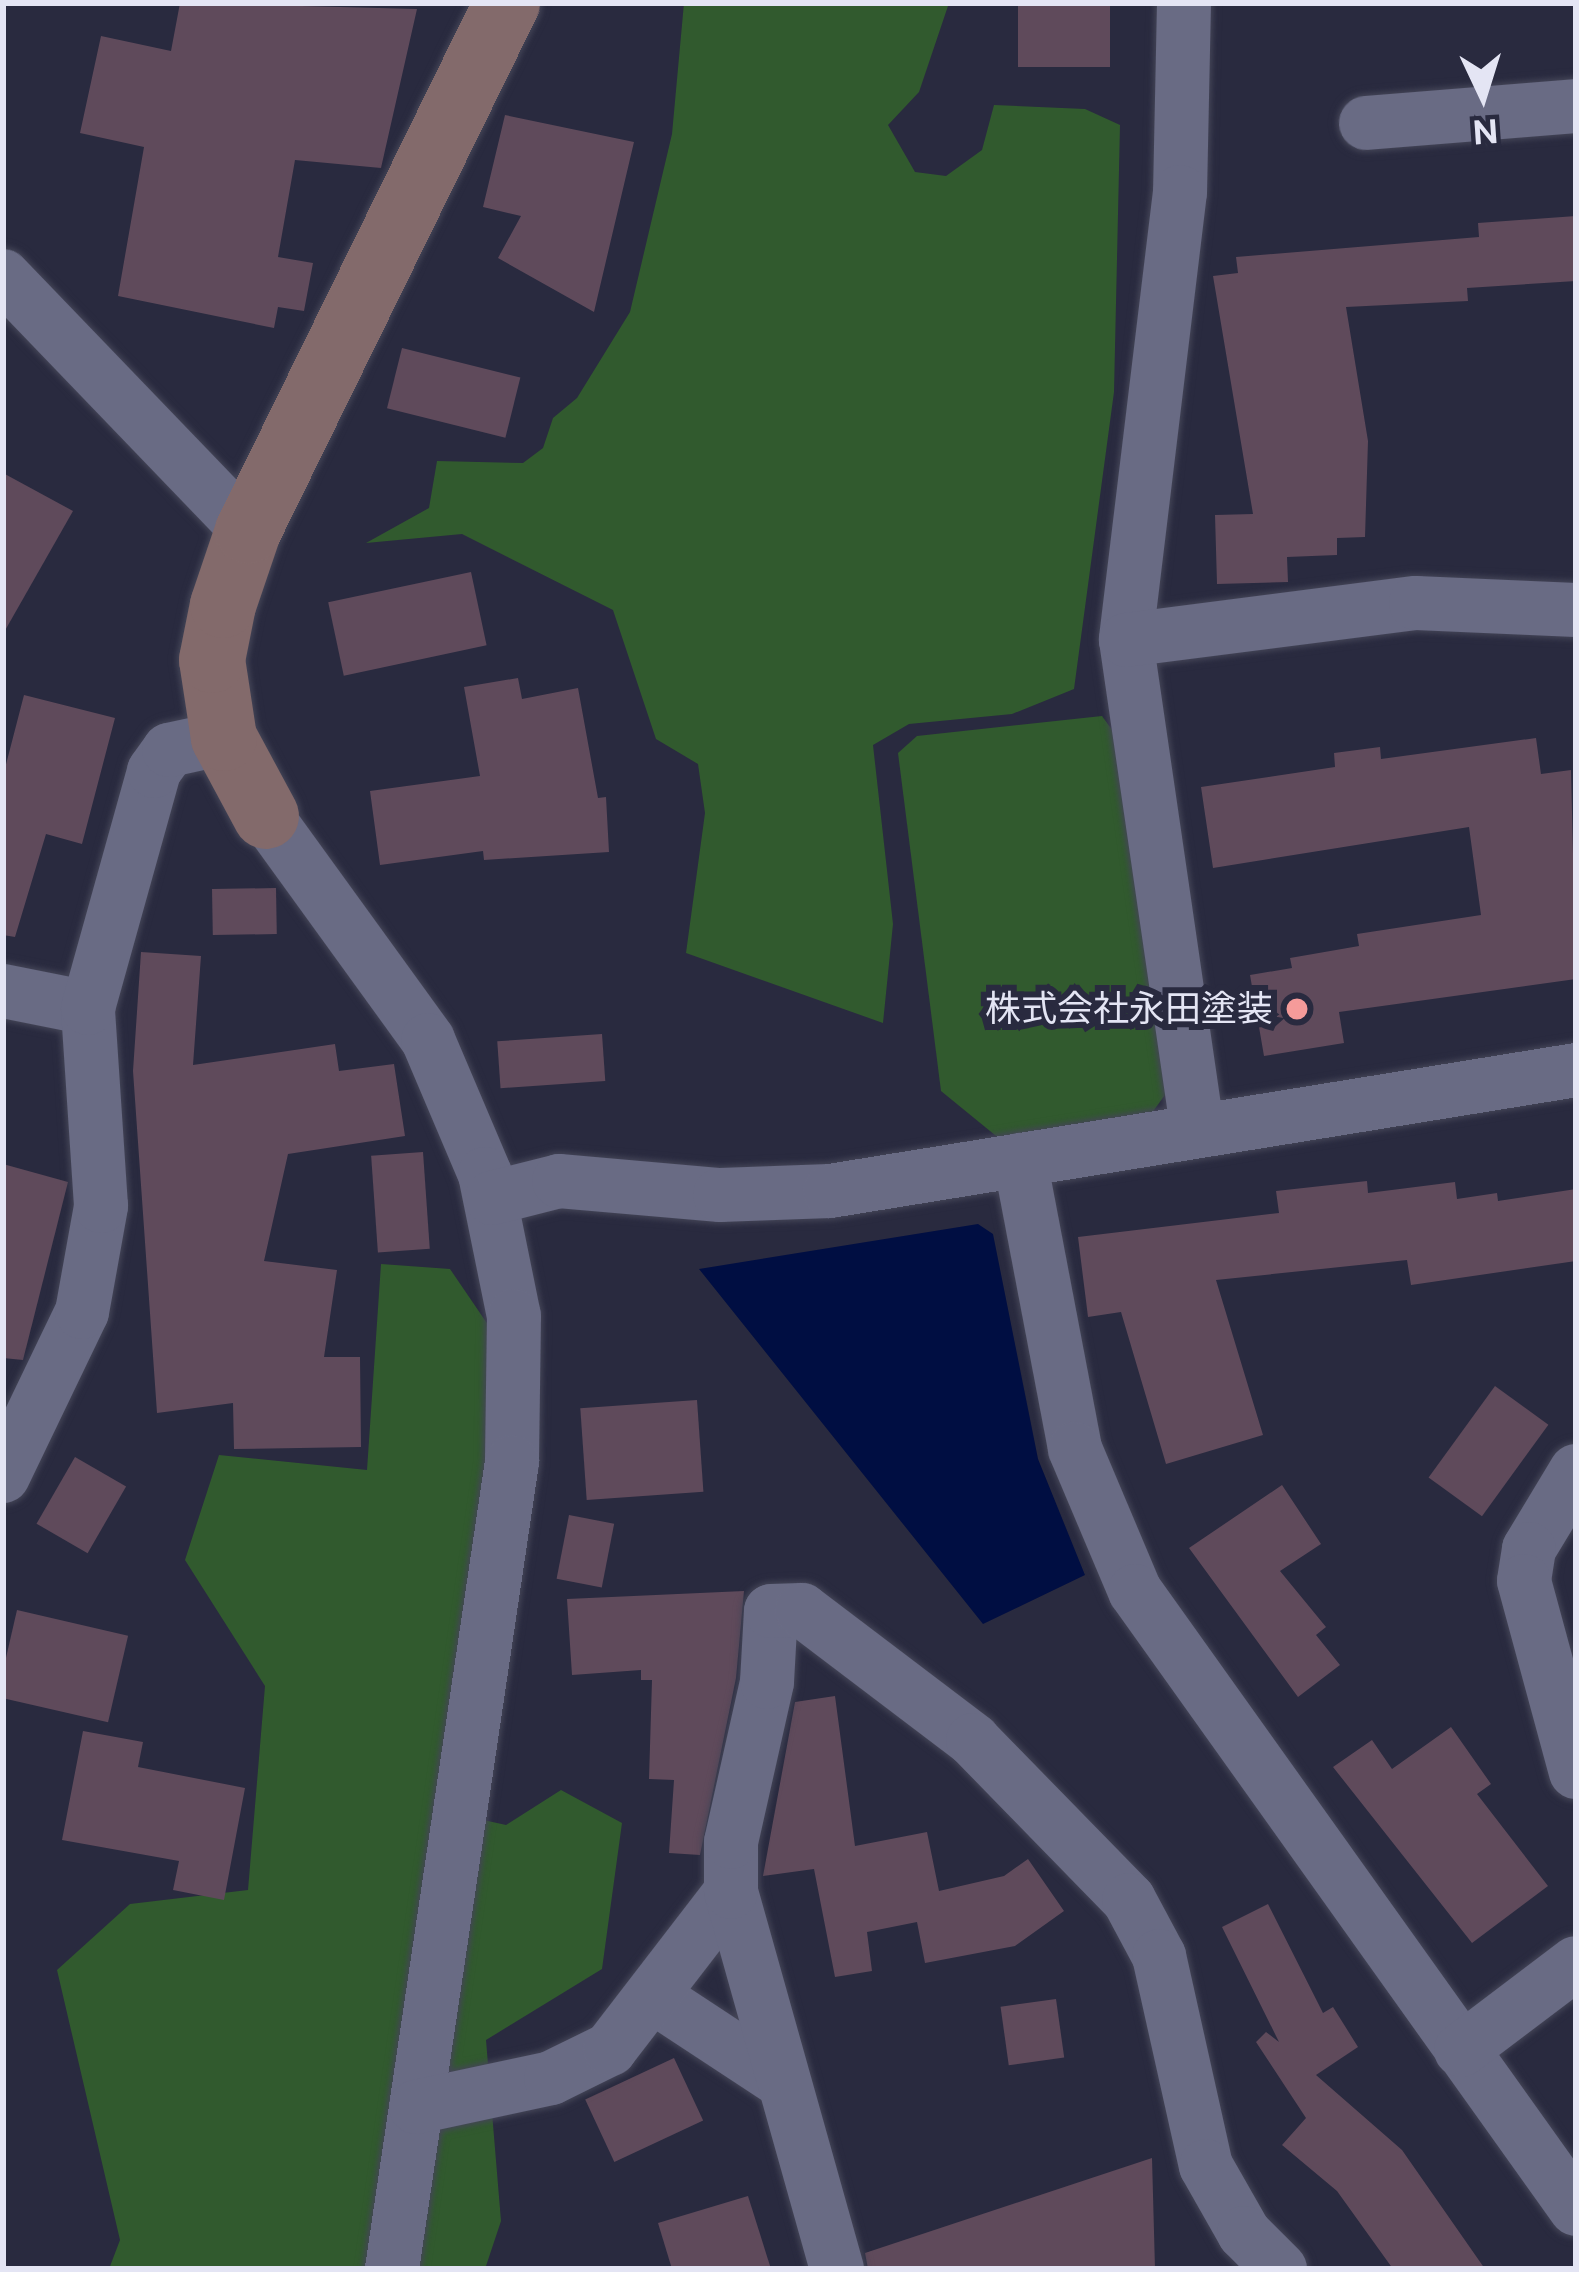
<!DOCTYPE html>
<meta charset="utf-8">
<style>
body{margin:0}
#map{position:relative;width:1579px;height:2272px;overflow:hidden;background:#292a3f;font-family:"Public Sans","Noto Sans JP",sans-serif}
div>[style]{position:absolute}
.green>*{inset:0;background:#315a2e}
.water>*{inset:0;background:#000e42}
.building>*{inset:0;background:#5f4a5b;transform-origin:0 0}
.roads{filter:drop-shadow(0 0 3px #444557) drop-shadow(0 0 3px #444557)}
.street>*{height:54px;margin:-27px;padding:0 27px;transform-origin:27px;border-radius:27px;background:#696b84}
.secondary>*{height:66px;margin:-33px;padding:0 33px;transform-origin:33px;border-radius:33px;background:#836a6b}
.dots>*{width:33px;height:33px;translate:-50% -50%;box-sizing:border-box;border:6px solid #292a3f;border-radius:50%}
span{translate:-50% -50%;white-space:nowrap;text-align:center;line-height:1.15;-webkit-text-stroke:12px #292a3f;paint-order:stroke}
.poi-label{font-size:36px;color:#e4e5f4}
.right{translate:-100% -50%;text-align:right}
.frame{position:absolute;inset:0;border:6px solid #e4e5f4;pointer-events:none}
.north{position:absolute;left:1423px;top:36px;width:120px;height:120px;-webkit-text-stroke:9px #292a3f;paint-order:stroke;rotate:176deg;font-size:33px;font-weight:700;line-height:48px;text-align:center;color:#e4e5f4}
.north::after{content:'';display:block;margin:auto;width:42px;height:54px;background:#e4e5f4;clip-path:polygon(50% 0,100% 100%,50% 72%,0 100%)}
</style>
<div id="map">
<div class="green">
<div style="clip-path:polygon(684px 3px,949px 3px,919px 92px,888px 125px,915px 172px,946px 176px,982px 150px,994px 105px,1085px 109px,1120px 125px,1114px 392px,1074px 689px,1012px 714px,909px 724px,873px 745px,893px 924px,883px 1023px,686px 953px,705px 813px,698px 764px,656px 739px,613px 610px,462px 534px,366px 543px,429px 508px,437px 461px,523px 463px,543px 448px,553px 418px,577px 398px,630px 312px,672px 134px)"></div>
<div style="clip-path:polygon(1102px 716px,1118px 738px,1170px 1088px,1149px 1117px,1001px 1140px,941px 1091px,898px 753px,917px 736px)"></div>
<div style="clip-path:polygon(381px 1264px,450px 1269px,493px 1332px,485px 1480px,443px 1811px,506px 1825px,561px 1790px,622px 1823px,602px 1969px,486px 2040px,501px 2221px,485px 2269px,109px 2269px,120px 2240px,57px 1970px,130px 1904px,248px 1890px,265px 1686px,185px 1560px,219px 1455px,367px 1470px)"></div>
</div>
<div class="water">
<div style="clip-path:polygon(978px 1224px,993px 1234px,1038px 1459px,1085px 1575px,983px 1624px,699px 1269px)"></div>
</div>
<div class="building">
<div style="clip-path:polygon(180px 3px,417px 9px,381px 168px,295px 160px,278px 257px,313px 263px,304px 311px,278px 307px,274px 328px,118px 296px,144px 147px,80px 133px,101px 36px,171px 51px)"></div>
<div style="left:1018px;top:3px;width:92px;height:64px"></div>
<div style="clip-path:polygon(505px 115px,634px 142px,594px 312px,498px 258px,521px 216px,483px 207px)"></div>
<div style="clip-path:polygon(1576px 216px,1576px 281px,1467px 288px,1468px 301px,1346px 307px,1368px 441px,1365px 537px,1337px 538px,1337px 555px,1287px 557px,1288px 582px,1217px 584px,1215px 515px,1253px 514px,1213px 276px,1238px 273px,1236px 257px,1479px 237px,1478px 223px)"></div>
<div style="left:402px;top:348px;width:122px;height:62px;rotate:14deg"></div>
<div style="clip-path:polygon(3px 473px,73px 511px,3px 634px)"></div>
<div style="left:471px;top:572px;width:75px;height:146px;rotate:78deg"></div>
<div style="clip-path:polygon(518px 678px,522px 699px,578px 688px,598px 798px,606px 797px,609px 852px,484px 860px,483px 851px,380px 865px,370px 791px,480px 776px,464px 687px)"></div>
<div style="clip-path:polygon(24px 695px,115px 718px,82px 844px,46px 834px,15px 937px,3px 935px,3px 776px)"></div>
<div style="clip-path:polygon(1536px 738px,1541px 774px,1571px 770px,1576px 979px,1339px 1012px,1344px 1043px,1264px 1056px,1250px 975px,1292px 968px,1290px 958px,1359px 946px,1357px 934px,1481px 915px,1469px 827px,1213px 868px,1201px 787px,1335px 767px,1334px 753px,1380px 747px,1381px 759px)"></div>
<div style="left:276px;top:888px;width:46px;height:64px;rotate:89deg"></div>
<div style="clip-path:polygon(141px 952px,201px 956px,193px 1065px,335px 1044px,339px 1071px,394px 1064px,405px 1136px,288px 1154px,264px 1261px,337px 1270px,324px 1357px,360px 1357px,361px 1447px,234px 1449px,233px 1403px,157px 1413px,133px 1071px)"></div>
<div style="left:602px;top:1034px;width:47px;height:105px;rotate:86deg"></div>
<div style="left:423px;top:1152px;width:97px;height:52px;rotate:86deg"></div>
<div style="clip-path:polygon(3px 1164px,68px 1182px,23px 1360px,3px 1358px)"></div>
<div style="clip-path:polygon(1367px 1181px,1368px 1193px,1455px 1182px,1457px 1199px,1497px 1193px,1498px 1201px,1576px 1189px,1576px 1261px,1411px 1285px,1407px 1260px,1216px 1280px,1263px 1435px,1166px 1464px,1121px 1312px,1088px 1317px,1078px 1237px,1279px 1213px,1276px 1191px)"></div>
<div style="left:1495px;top:1386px;width:66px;height:113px;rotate:36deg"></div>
<div style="left:697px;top:1400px;width:92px;height:117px;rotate:86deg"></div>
<div style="left:75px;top:1457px;width:59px;height:77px;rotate:30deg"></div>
<div style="clip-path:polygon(1282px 1485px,1321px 1544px,1280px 1571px,1326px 1627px,1316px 1635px,1340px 1665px,1298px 1697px,1189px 1548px)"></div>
<div style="left:569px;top:1515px;width:46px;height:65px;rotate:11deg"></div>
<div style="clip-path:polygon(744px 1591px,736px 1678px,700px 1855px,669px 1853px,674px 1780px,649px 1779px,652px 1680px,641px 1680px,641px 1670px,572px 1675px,567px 1599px)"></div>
<div style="left:17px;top:1610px;width:114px;height:89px;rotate:13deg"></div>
<div style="clip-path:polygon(835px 1696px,855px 1846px,927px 1832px,939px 1891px,1004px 1876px,1028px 1859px,1064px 1911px,1015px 1946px,925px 1963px,917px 1922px,867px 1932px,872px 1971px,835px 1977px,814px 1869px,763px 1876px,795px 1702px)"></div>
<div style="clip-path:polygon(1451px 1727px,1491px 1784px,1477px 1794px,1548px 1886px,1472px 1943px,1333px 1767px,1372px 1740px,1392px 1769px)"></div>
<div style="clip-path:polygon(83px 1731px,143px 1742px,138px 1767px,245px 1788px,224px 1900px,173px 1890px,179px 1861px,62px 1840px)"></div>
<div style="clip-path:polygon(1268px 1904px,1323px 2013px,1333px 2007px,1358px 2047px,1316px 2075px,1402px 2150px,1485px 2269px,1393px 2269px,1337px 2191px,1282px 2145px,1306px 2118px,1256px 2042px,1266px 2032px,1279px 2042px,1222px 1927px)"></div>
<div style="left:1056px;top:1999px;width:59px;height:56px;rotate:82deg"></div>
<div style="left:674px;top:2058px;width:69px;height:98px;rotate:65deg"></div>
<div style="clip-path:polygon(1152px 2158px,1155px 2269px,868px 2269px,865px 2253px)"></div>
<div style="clip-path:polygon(748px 2196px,771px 2269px,672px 2269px,658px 2223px)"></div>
</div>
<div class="roads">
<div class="street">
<div style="left:1184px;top:3px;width:189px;rotate:91.2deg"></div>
<div style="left:1180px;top:192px;width:451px;rotate:96.9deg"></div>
<div style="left:1126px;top:640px;width:496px;rotate:81.7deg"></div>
<div style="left:1366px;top:123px;width:211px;rotate:-4.6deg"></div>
<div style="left:3px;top:276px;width:354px;rotate:46.1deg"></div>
<div style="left:1126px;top:640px;width:292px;rotate:-7.3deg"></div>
<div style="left:1416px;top:603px;width:160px;rotate:2.5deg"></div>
<div style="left:266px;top:816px;width:276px;rotate:54.1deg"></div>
<div style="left:428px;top:1040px;width:146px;rotate:67deg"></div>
<div style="left:485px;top:1174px;width:145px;rotate:78.5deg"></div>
<div style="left:514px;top:1316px;width:146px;rotate:90.8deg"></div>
<div style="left:512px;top:1462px;width:816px;rotate:98.46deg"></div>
<div style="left:3px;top:991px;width:87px;rotate:11.3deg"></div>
<div style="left:1020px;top:1160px;width:294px;rotate:79.2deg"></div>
<div style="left:1075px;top:1449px;width:154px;rotate:67.1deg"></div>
<div style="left:1135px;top:1591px;width:759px;rotate:54.49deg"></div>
<div style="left:492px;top:1198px;width:69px;rotate:-14.2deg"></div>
<div style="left:559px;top:1181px;width:162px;rotate:5deg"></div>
<div style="left:720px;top:1195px;width:110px;rotate:-2.1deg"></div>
<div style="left:830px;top:1191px;width:756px;rotate:-9.21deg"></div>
<div style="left:1576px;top:1471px;width:91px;rotate:121.1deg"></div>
<div style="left:1529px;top:1549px;width:32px;rotate:99deg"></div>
<div style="left:1524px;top:1581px;width:198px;rotate:74.8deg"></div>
<div style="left:3px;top:1476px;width:182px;rotate:-64.3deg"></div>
<div style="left:82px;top:1312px;width:108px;rotate:-79.8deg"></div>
<div style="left:101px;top:1206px;width:198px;rotate:-93.8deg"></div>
<div style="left:88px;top:1008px;width:246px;rotate:-74.4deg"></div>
<div style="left:154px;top:771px;width:26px;rotate:-54deg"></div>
<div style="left:169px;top:750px;width:56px;rotate:-12.3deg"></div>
<div style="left:654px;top:1997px;width:153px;rotate:33.3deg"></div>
<div style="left:1461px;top:2050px;width:144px;rotate:-37.1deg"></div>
<div style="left:416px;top:2107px;width:138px;rotate:-12.1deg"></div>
<div style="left:551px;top:2078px;width:66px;rotate:-26.2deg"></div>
<div style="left:610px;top:2049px;width:198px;rotate:-52.4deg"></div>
<div style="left:837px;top:2269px;width:392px;rotate:-105.7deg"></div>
<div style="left:731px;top:1892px;width:50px;rotate:-90deg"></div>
<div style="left:731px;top:1842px;width:164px;rotate:-77.3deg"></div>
<div style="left:767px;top:1682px;width:71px;rotate:-86.8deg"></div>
<div style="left:771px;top:1611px;width:31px;rotate:-2deg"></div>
<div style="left:802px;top:1610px;width:215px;rotate:37.2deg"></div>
<div style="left:973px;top:1740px;width:223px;rotate:45.7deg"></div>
<div style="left:1129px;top:1900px;width:64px;rotate:61.8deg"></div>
<div style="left:1159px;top:1956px;width:215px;rotate:77.4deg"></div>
<div style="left:1206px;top:2166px;width:77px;rotate:60.4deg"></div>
<div style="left:1244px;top:2233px;width:51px;rotate:45deg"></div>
</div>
<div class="secondary">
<div style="left:266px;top:816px;width:89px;rotate:-118.3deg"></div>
<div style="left:224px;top:738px;width:79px;rotate:-98.7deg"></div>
<div style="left:212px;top:660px;width:56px;rotate:-78.7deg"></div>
<div style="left:223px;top:605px;width:78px;rotate:-71.3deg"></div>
<div style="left:248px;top:531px;width:588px;rotate:-63.87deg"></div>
</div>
</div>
<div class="dots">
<div style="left:1297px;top:1009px;background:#f59b9a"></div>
</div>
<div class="poi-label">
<span class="right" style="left:1273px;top:1009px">株式会社永田塗装</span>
</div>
<div class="frame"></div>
<div class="north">N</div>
</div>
